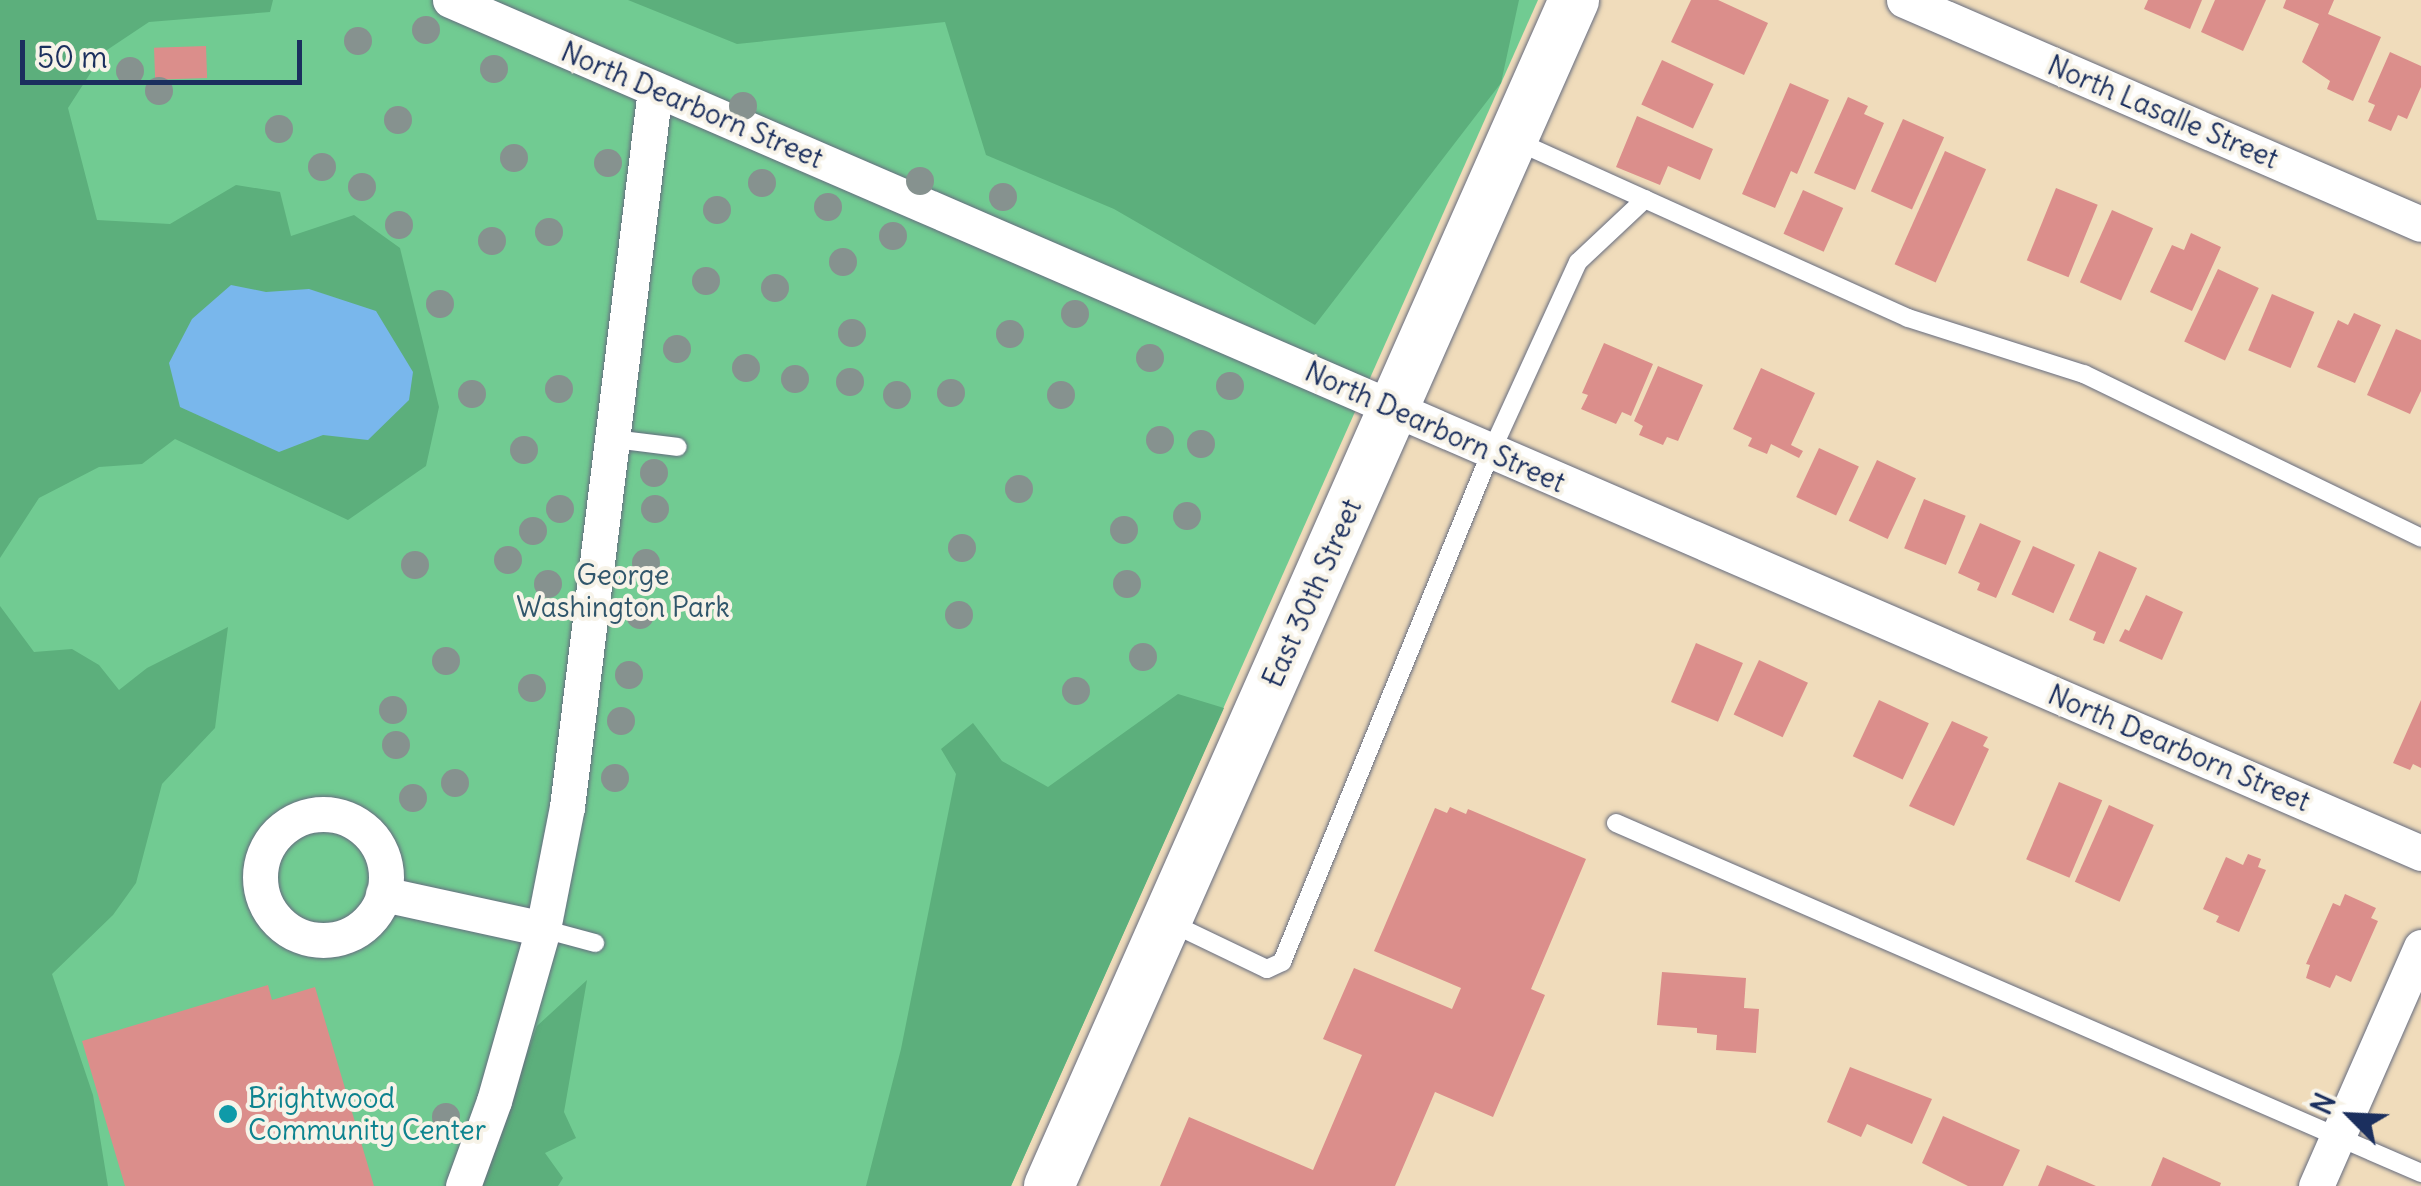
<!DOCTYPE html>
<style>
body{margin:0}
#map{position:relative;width:2421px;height:1186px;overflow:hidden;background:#f0dcbb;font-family:Delius,sans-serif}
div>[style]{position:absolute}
.green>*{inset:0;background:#71cb92}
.forest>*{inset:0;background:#5caf7c}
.water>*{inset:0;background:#79b7ec}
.building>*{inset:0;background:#db8e8b;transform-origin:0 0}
.roads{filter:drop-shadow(0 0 2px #666c7f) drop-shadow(0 0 2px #666c7f)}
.service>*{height:18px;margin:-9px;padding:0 9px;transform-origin:9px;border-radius:9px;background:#fff}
.minor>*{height:35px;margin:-17.5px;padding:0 17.5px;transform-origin:17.5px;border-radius:17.5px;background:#fff}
.minor>.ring{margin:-17.5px;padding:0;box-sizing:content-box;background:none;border:35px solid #fff;border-radius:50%}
.secondary>*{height:50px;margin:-25px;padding:0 25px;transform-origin:25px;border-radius:25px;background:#fff}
.trees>*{width:28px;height:28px;margin:-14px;border-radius:50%;background:#86928f}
.dots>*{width:28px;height:28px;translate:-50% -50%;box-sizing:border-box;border:5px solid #f7f3e8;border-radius:50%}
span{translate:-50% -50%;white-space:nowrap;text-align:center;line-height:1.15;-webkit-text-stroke:8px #f7f3e8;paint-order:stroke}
.street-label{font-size:28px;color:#1b2f5e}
.park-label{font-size:28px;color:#30566b}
.culture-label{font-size:28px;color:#0d838f}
.left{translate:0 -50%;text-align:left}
.north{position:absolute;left:2301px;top:1066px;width:100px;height:100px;-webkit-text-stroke:8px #f7f3e8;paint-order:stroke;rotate:294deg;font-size:28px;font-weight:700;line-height:40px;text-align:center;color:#1b2f5e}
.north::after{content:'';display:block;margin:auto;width:35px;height:45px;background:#1b2f5e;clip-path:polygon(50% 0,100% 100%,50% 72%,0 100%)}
.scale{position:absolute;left:20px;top:40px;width:282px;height:45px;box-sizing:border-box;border:5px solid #1b2f5e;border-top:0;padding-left:12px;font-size:30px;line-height:35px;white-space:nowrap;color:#1b2f5e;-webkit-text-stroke:8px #f7f3e8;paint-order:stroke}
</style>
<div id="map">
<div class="green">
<div style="clip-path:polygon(0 0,1538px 0,1011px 1186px,0 1186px)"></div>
</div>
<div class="forest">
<div style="clip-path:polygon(0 0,273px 0,270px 12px,149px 22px,104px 52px,68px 108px,97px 220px,170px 224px,236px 185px,280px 192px,291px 236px,354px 215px,400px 248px,439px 407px,426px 466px,348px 520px,175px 439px,142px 464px,99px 467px,39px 498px,0 558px)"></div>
<div style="clip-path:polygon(628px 0,1519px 0,1501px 83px,1315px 325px,1114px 209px,986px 155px,945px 22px,737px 44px)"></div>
<div style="clip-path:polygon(0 606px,34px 652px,72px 649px,99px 665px,119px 690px,147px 668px,228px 627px,215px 728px,162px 784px,136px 883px,113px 915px,52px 974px,93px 1095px,108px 1186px,0 1186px)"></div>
<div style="clip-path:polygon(1178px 694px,1224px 708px,1011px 1186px,866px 1186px,901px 1049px,956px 774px,941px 749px,973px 723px,1002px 761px,1048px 787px)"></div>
<div style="clip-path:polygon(587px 980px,564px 1112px,576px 1138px,545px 1153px,563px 1178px,558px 1186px,479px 1186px,537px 1026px)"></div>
</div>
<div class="water">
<div style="clip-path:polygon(231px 285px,266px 292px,309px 289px,376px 311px,413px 372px,409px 400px,368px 440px,323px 435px,279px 452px,180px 407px,169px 363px,192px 319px)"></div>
</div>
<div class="building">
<div style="clip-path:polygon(1691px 0,1718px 0,1768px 23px,1744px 75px,1671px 42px)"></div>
<div style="clip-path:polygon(2148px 0,2202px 0,2190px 29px,2144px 9px)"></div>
<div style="clip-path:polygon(2215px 0,2266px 0,2243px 51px,2201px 32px)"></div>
<div style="clip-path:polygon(2286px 0,2334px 0,2328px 14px,2381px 37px,2353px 101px,2327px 89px,2330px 81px,2302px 62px,2319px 24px,2283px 8px)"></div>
<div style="left:206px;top:46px;width:32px;height:52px;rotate:88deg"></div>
<div style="clip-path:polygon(2390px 52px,2421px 66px,2421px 87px,2407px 119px,2398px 115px,2391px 131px,2368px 121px,2375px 105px,2368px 102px)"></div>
<div style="left:1662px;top:60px;width:57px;height:49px;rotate:25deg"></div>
<div style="clip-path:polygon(1790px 83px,1829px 100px,1797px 174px,1791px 171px,1775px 208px,1742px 194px)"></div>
<div style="clip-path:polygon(1848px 97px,1868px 106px,1864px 114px,1884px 123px,1855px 190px,1814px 173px)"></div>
<div style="clip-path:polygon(1637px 116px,1713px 149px,1700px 180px,1668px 166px,1660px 185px,1616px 167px)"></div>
<div style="left:1903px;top:119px;width:45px;height:79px;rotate:24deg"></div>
<div style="left:1945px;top:151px;width:45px;height:124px;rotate:24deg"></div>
<div style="left:2056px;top:188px;width:45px;height:78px;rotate:22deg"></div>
<div style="left:1803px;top:190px;width:44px;height:48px;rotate:24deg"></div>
<div style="left:2112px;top:210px;width:45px;height:79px;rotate:24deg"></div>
<div style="clip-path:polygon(2191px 233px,2221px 247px,2192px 311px,2150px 292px,2172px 245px,2184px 250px)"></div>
<div style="left:2218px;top:269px;width:45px;height:80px;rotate:25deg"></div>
<div style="left:2272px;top:294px;width:46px;height:61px;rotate:23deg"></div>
<div style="clip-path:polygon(2354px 313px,2381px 325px,2355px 383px,2317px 367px,2338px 320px,2348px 325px)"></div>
<div style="clip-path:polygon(2396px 329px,2421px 340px,2421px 391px,2410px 414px,2367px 395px)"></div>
<div style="clip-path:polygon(1604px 343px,1653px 364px,1631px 416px,1622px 412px,1616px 424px,1581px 409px,1588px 395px,1582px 393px)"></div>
<div style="clip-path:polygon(1658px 366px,1703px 385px,1678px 441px,1667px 437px,1663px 445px,1639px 435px,1643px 426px,1634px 421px)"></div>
<div style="clip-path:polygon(1761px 368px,1815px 393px,1791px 445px,1803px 451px,1799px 458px,1771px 444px,1767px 454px,1748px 446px,1752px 438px,1733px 429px)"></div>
<div style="left:1819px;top:448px;width:44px;height:54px;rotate:25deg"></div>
<div style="left:1877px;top:460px;width:43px;height:67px;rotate:25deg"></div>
<div style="left:1924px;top:499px;width:45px;height:53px;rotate:22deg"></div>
<div style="clip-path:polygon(1980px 523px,2021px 541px,1996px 598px,1977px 590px,1980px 583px,1958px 573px)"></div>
<div style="left:2033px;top:546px;width:46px;height:53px;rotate:24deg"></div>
<div style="clip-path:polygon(2099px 551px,2137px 568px,2104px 644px,2093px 640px,2096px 632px,2069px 620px)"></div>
<div style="clip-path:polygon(2146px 595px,2183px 612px,2162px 660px,2119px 641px,2125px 629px,2129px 631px)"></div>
<div style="left:1696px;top:643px;width:51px;height:64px;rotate:23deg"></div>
<div style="left:1759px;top:660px;width:54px;height:60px;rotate:25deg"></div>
<div style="left:1879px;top:700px;width:55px;height:62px;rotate:25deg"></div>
<div style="clip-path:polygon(2421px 700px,2421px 768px,2413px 764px,2410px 770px,2393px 763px)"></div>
<div style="clip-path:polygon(1952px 721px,1988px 737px,1983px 746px,1989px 749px,1954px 826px,1909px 806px)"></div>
<div style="left:2059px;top:782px;width:47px;height:84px;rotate:23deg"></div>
<div style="left:2109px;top:805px;width:49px;height:84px;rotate:24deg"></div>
<div style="clip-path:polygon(1450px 807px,1466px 814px,1468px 809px,1586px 859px,1531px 989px,1545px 995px,1493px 1117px,1435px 1092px,1395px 1186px,1160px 1186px,1189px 1117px,1313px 1170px,1362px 1055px,1323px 1039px,1354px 968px,1452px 1009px,1461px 988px,1374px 951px,1435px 808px,1447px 813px)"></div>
<div style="clip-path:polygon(2248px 854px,2261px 859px,2258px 867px,2266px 870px,2239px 932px,2216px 922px,2219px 916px,2203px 909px,2226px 857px,2243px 865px)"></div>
<div style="clip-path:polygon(2345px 894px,2376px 908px,2371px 918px,2378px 921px,2351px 982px,2336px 975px,2330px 988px,2306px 978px,2310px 965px,2306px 964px,2333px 903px,2340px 906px)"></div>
<div style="clip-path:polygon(1662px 972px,1746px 978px,1744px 1008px,1759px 1009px,1756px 1053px,1716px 1050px,1717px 1035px,1697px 1033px,1697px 1028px,1657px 1025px)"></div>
<div style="clip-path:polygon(268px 985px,272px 1000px,315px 987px,374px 1186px,125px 1186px,82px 1041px)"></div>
<div style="clip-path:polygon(1850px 1067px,1932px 1099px,1912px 1144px,1867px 1124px,1861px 1137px,1827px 1122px)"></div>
<div style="clip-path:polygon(1943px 1116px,2020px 1150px,2003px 1186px,1968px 1186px,1922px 1163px)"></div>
<div style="clip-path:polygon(2163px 1157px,2221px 1183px,2220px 1186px,2151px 1186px)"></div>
<div style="clip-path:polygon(2047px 1165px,2096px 1186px,2038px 1186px)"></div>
</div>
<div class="roads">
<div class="service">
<div style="left:1516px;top:141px;width:430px;rotate:24.3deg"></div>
<div style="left:1908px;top:318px;width:185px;rotate:17.7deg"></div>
<div style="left:2084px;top:374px;width:375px;rotate:25.9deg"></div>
<div style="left:614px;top:439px;width:64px;rotate:7.1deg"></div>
<div style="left:1616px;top:823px;width:878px;rotate:23.5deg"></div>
<div style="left:1171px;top:923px;width:106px;rotate:25.6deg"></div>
<div style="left:1267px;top:969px;width:17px;rotate:-25deg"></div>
<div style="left:1282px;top:962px;width:551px;rotate:-67.72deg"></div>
<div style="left:1491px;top:452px;width:209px;rotate:-65.4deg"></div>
<div style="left:1578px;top:262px;width:92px;rotate:-43.2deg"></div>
<div style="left:543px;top:929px;width:54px;rotate:15.1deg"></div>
</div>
<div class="minor">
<div style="left:450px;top:0;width:2148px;rotate:23.4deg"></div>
<div style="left:1904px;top:0;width:563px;rotate:23.43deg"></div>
<div class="ring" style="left:260px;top:814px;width:91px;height:91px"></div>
<div style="left:383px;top:894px;width:164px;rotate:12.3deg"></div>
<div style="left:463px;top:1186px;width:90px;rotate:-70deg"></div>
<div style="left:494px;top:1101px;width:179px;rotate:-74.1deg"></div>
<div style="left:543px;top:929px;width:124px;rotate:-78.9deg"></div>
<div style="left:567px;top:807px;width:723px;rotate:-83.01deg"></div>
<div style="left:2316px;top:1186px;width:261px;rotate:-66.3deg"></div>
</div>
<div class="secondary">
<div style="left:1049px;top:1186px;width:1297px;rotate:-66.12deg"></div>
</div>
</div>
<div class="trees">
<div style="left:426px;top:30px"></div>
<div style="left:358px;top:41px"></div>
<div style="left:494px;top:69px"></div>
<div style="left:130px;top:71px"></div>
<div style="left:159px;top:91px"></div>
<div style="left:743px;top:106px"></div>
<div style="left:398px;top:120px"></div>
<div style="left:279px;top:129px"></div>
<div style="left:514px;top:158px"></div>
<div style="left:608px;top:163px"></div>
<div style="left:322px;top:167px"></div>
<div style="left:920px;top:181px"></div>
<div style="left:762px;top:183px"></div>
<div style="left:362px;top:187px"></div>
<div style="left:1003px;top:197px"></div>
<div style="left:828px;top:207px"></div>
<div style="left:717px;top:210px"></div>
<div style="left:399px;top:225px"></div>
<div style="left:549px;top:232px"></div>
<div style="left:893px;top:236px"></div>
<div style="left:492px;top:241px"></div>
<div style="left:843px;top:262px"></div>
<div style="left:706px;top:281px"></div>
<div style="left:775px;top:288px"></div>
<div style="left:440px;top:304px"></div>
<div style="left:1075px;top:314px"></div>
<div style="left:852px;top:333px"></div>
<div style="left:1010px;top:334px"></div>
<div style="left:677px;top:349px"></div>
<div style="left:1150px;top:358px"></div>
<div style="left:746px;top:368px"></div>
<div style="left:795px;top:379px"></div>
<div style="left:850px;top:382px"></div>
<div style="left:1230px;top:386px"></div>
<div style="left:559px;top:389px"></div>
<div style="left:951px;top:393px"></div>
<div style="left:472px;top:394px"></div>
<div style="left:897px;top:395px"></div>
<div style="left:1061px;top:395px"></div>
<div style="left:1160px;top:440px"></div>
<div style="left:1201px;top:444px"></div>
<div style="left:524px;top:450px"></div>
<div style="left:654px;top:473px"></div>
<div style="left:1019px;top:489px"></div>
<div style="left:560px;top:509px"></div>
<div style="left:655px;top:509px"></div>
<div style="left:1187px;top:516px"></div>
<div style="left:1124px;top:530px"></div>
<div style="left:533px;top:531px"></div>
<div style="left:962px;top:548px"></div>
<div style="left:508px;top:560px"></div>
<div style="left:646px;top:563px"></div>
<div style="left:415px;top:565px"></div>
<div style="left:548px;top:584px"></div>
<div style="left:1127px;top:584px"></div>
<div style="left:640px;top:615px"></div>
<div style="left:959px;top:615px"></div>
<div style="left:1143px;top:657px"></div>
<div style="left:446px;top:661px"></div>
<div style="left:629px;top:675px"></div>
<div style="left:532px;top:688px"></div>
<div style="left:1076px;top:691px"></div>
<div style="left:393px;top:710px"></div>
<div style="left:621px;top:721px"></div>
<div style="left:396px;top:745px"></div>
<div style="left:615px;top:778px"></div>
<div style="left:455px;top:783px"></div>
<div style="left:413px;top:798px"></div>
<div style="left:446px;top:1117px"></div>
</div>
<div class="dots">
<div style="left:228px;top:1114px;background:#0f9aa8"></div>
</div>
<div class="street-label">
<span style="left:692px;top:105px;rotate:23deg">North Dearborn Street</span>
<span style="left:2163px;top:112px;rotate:23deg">North Lasalle Street</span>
<span style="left:1435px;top:427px;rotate:24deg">North Dearborn Street</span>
<span style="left:1312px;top:593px;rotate:-66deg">East 30th Street</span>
<span style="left:2179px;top:748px;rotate:23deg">North Dearborn Street</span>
</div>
<div class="park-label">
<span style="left:623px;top:591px">George<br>Washington Park</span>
</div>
<div class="culture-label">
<span class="left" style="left:248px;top:1114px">Brightwood<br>Community Center</span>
</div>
<div class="north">N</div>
<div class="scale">50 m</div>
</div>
